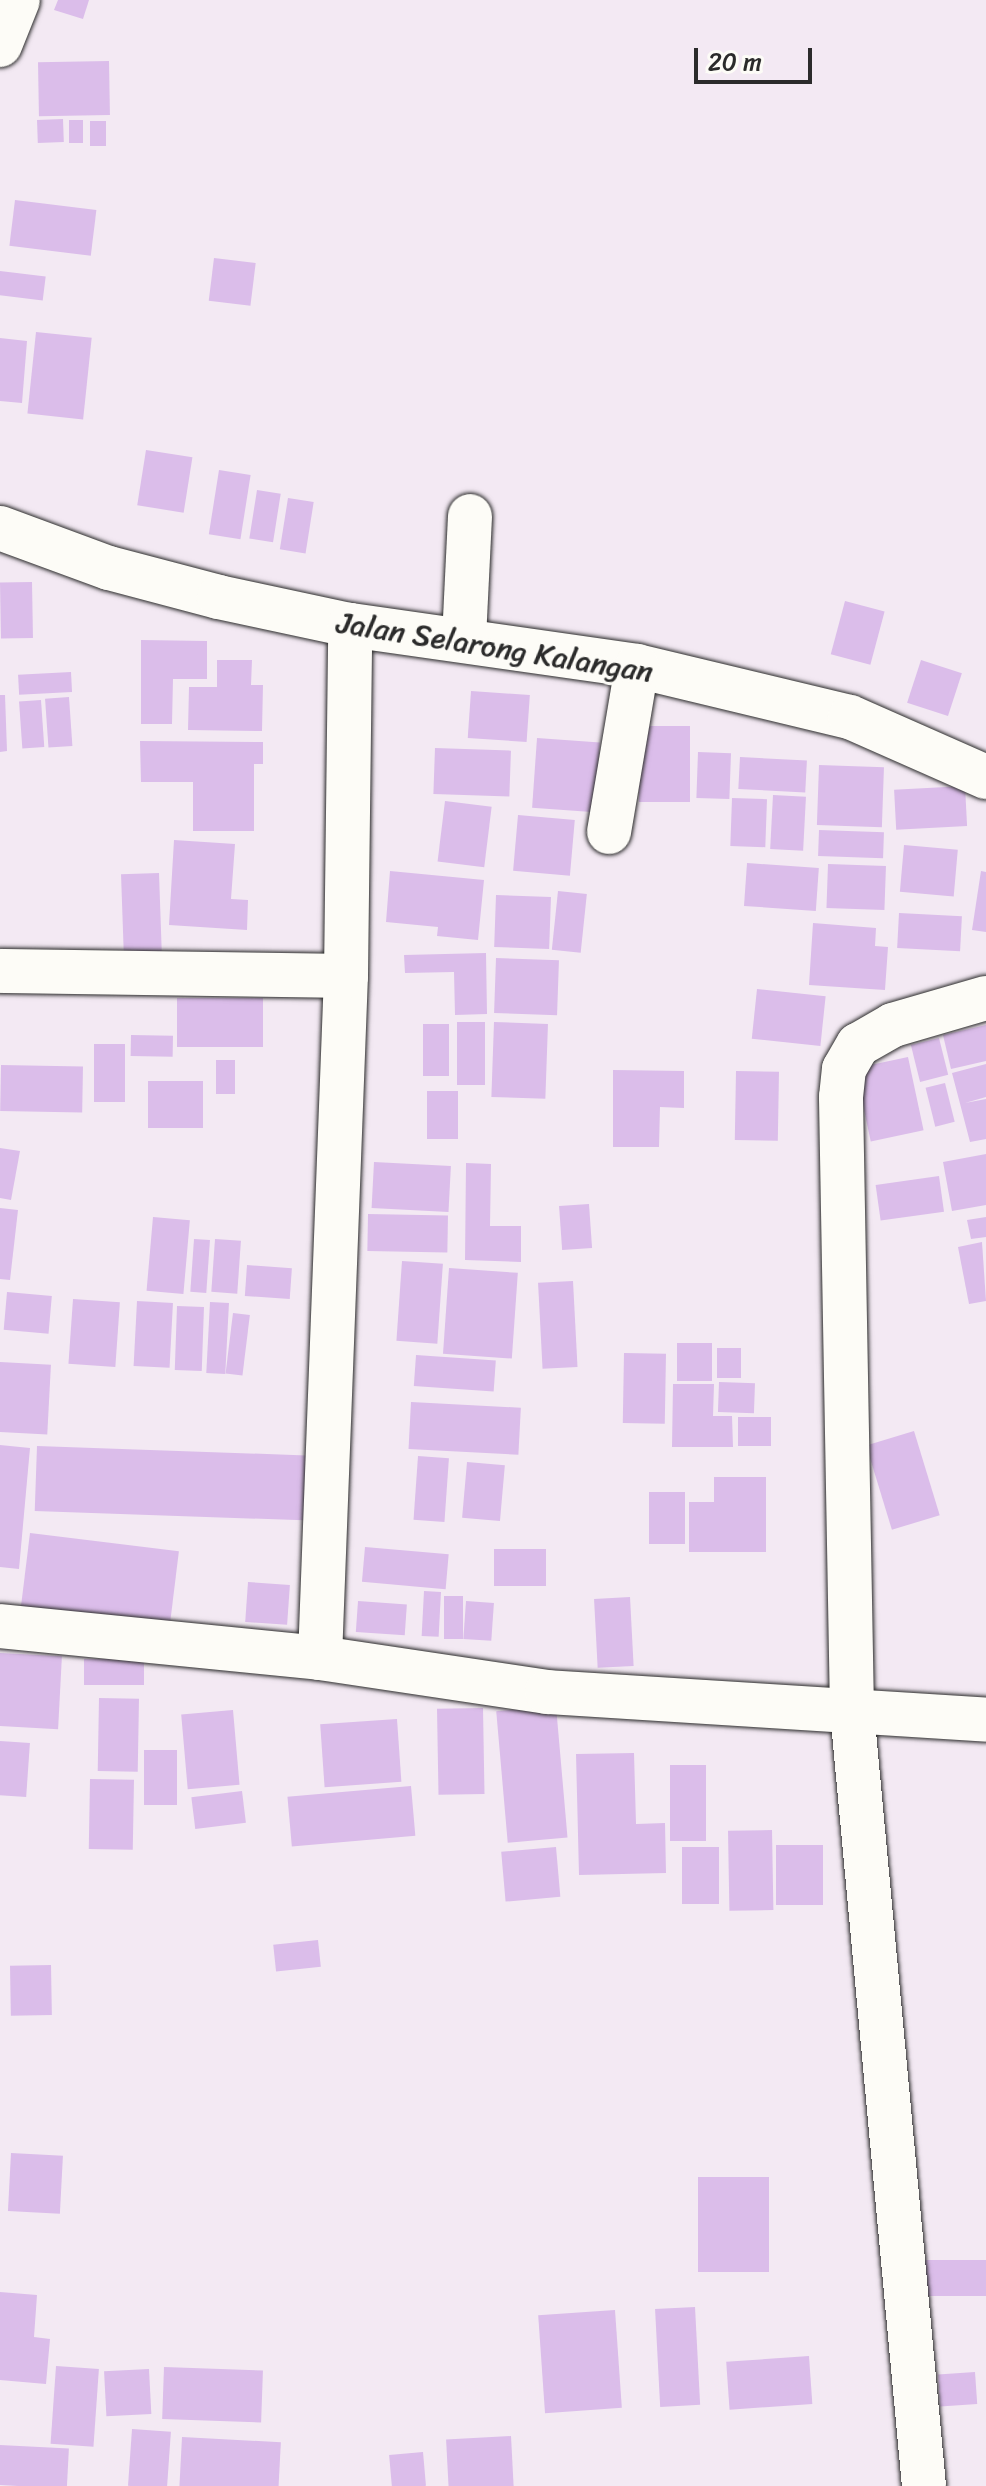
<!DOCTYPE html>
<style>
body{margin:0}
#map{position:relative;width:986px;height:2486px;overflow:hidden;background:#f3e9f3;font-family:Sriracha,sans-serif}
div>[style]{position:absolute}
.building>*{inset:0;background:#dbbdea;transform-origin:0 0}
.roads{filter:drop-shadow(0 0 2px #2b2b2b) drop-shadow(0 0 2px #2b2b2b)}
.minor>*{height:44px;margin:-22px;padding:0 22px;transform-origin:22px;border-radius:22px;background:#fdfcf7}
span{translate:-50% -50%;white-space:nowrap;text-align:center;line-height:1.15;-webkit-text-stroke:6px #fdfcf7;paint-order:stroke}
.street-label{font-size:30px;color:#2b2b2b}
.scale{position:absolute;left:694px;top:48px;width:118px;height:36px;box-sizing:border-box;border:4px solid #2b2b2b;border-top:0;padding-left:10px;font-size:24px;line-height:28px;white-space:nowrap;color:#2b2b2b;-webkit-text-stroke:6px #fdfcf7;paint-order:stroke}
</style>
<div id="map">
<div class="building">
<div style="clip-path:polygon(58px 0,89px 0,83px 19px,54px 10px)"></div>
<div style="left:109px;top:61px;width:54px;height:71px;rotate:89deg"></div>
<div style="left:63px;top:119px;width:23px;height:26px;rotate:88deg"></div>
<div style="left:69px;top:120px;width:14px;height:23px"></div>
<div style="left:90px;top:121px;width:16px;height:25px"></div>
<div style="left:15px;top:200px;width:82px;height:46px;rotate:7deg"></div>
<div style="left:214px;top:258px;width:42px;height:43px;rotate:7deg"></div>
<div style="left:0;top:271px;width:46px;height:24px;rotate:7deg"></div>
<div style="left:36px;top:332px;width:56px;height:82px;rotate:6deg"></div>
<div style="clip-path:polygon(0 338px,27px 341px,22px 403px,0 401px)"></div>
<div style="left:146px;top:450px;width:47px;height:56px;rotate:9deg"></div>
<div style="left:219px;top:470px;width:32px;height:65px;rotate:9deg"></div>
<div style="left:257px;top:490px;width:24px;height:49px;rotate:9deg"></div>
<div style="left:288px;top:498px;width:26px;height:52px;rotate:9deg"></div>
<div style="left:32px;top:582px;width:56px;height:32px;rotate:89deg"></div>
<div style="left:845px;top:601px;width:41px;height:55px;rotate:15deg"></div>
<div style="clip-path:polygon(141px 640px,207px 641px,207px 679px,173px 679px,172px 724px,141px 724px)"></div>
<div style="clip-path:polygon(217px 660px,252px 660px,251px 685px,263px 685px,262px 731px,188px 730px,189px 687px,217px 687px)"></div>
<div style="left:921px;top:660px;width:43px;height:45px;rotate:18deg"></div>
<div style="left:71px;top:672px;width:20px;height:53px;rotate:87deg"></div>
<div style="left:471px;top:691px;width:59px;height:47px;rotate:4deg"></div>
<div style="clip-path:polygon(0 695px,5px 695px,7px 751px,0 752px)"></div>
<div style="left:69px;top:697px;width:49px;height:24px;rotate:86deg"></div>
<div style="left:41px;top:700px;width:47px;height:22px;rotate:86deg"></div>
<div style="left:639px;top:726px;width:51px;height:76px"></div>
<div style="left:537px;top:738px;width:63px;height:70px;rotate:4deg"></div>
<div style="clip-path:polygon(140px 741px,263px 742px,263px 764px,254px 764px,254px 831px,193px 831px,193px 782px,141px 782px)"></div>
<div style="left:435px;top:748px;width:76px;height:46px;rotate:2deg"></div>
<div style="left:698px;top:752px;width:33px;height:46px;rotate:2deg"></div>
<div style="left:740px;top:757px;width:67px;height:32px;rotate:3deg"></div>
<div style="left:819px;top:765px;width:65px;height:60px;rotate:2deg"></div>
<div style="left:965px;top:786px;width:40px;height:71px;rotate:87deg"></div>
<div style="left:773px;top:795px;width:33px;height:54px;rotate:3deg"></div>
<div style="left:732px;top:798px;width:35px;height:48px;rotate:2deg"></div>
<div style="left:445px;top:801px;width:47px;height:61px;rotate:7deg"></div>
<div style="left:518px;top:815px;width:57px;height:56px;rotate:5deg"></div>
<div style="left:819px;top:830px;width:65px;height:26px;rotate:2deg"></div>
<div style="clip-path:polygon(174px 840px,235px 844px,231px 899px,248px 900px,247px 930px,169px 925px)"></div>
<div style="left:904px;top:845px;width:54px;height:47px;rotate:5deg"></div>
<div style="left:747px;top:863px;width:72px;height:43px;rotate:4deg"></div>
<div style="left:828px;top:864px;width:58px;height:44px;rotate:2deg"></div>
<div style="clip-path:polygon(390px 871px,484px 880px,478px 940px,437px 936px,438px 927px,386px 922px)"></div>
<div style="clip-path:polygon(981px 871px,986px 872px,986px 932px,972px 930px)"></div>
<div style="left:159px;top:873px;width:92px;height:38px;rotate:88deg"></div>
<div style="left:558px;top:891px;width:29px;height:59px;rotate:6deg"></div>
<div style="left:496px;top:895px;width:55px;height:52px;rotate:2deg"></div>
<div style="left:899px;top:913px;width:63px;height:35px;rotate:3deg"></div>
<div style="clip-path:polygon(813px 923px,876px 928px,875px 946px,888px 947px,885px 990px,809px 985px)"></div>
<div style="clip-path:polygon(486px 953px,487px 1014px,455px 1015px,454px 972px,405px 973px,404px 955px)"></div>
<div style="left:496px;top:958px;width:63px;height:55px;rotate:2deg"></div>
<div style="left:757px;top:989px;width:69px;height:50px;rotate:6deg"></div>
<div style="left:177px;top:998px;width:86px;height:49px"></div>
<div style="left:457px;top:1022px;width:28px;height:63px"></div>
<div style="left:494px;top:1022px;width:54px;height:75px;rotate:2deg"></div>
<div style="left:423px;top:1024px;width:26px;height:52px"></div>
<div style="clip-path:polygon(986px 1025px,986px 1061px,951px 1069px,943px 1035px)"></div>
<div style="left:131px;top:1035px;width:42px;height:21px;rotate:1deg"></div>
<div style="left:939px;top:1038px;width:38px;height:29px;rotate:76deg"></div>
<div style="left:94px;top:1044px;width:31px;height:58px"></div>
<div style="left:908px;top:1057px;width:75px;height:54px;rotate:78deg"></div>
<div style="left:216px;top:1060px;width:19px;height:34px"></div>
<div style="clip-path:polygon(986px 1064px,986px 1097px,965px 1103px,986px 1099px,986px 1139px,970px 1142px,952px 1073px)"></div>
<div style="left:1px;top:1065px;width:82px;height:46px;rotate:1deg"></div>
<div style="clip-path:polygon(613px 1070px,684px 1071px,684px 1108px,660px 1107px,659px 1147px,613px 1147px)"></div>
<div style="left:736px;top:1071px;width:43px;height:69px;rotate:1deg"></div>
<div style="left:203px;top:1081px;width:47px;height:55px;rotate:90deg"></div>
<div style="left:945px;top:1083px;width:40px;height:20px;rotate:76deg"></div>
<div style="left:427px;top:1091px;width:31px;height:48px"></div>
<div style="clip-path:polygon(0 1148px,20px 1151px,11px 1200px,0 1198px)"></div>
<div style="clip-path:polygon(986px 1154px,986px 1205px,952px 1211px,943px 1162px)"></div>
<div style="left:374px;top:1162px;width:77px;height:46px;rotate:3deg"></div>
<div style="clip-path:polygon(466px 1163px,491px 1164px,490px 1226px,521px 1226px,521px 1262px,465px 1260px)"></div>
<div style="left:939px;top:1176px;width:36px;height:64px;rotate:82deg"></div>
<div style="left:589px;top:1204px;width:44px;height:30px;rotate:86deg"></div>
<div style="clip-path:polygon(0 1208px,18px 1210px,10px 1280px,0 1279px)"></div>
<div style="left:368px;top:1214px;width:80px;height:37px;rotate:1deg"></div>
<div style="left:153px;top:1217px;width:37px;height:74px;rotate:5deg"></div>
<div style="clip-path:polygon(986px 1217px,986px 1237px,971px 1239px,967px 1220px)"></div>
<div style="left:194px;top:1239px;width:16px;height:53px;rotate:4deg"></div>
<div style="left:215px;top:1239px;width:26px;height:53px;rotate:4deg"></div>
<div style="clip-path:polygon(982px 1242px,986px 1301px,969px 1304px,958px 1247px)"></div>
<div style="left:402px;top:1261px;width:41px;height:80px;rotate:4deg"></div>
<div style="left:247px;top:1265px;width:45px;height:31px;rotate:4deg"></div>
<div style="left:449px;top:1268px;width:69px;height:86px;rotate:4deg"></div>
<div style="left:573px;top:1281px;width:86px;height:35px;rotate:87deg"></div>
<div style="left:7px;top:1292px;width:45px;height:38px;rotate:5deg"></div>
<div style="left:73px;top:1299px;width:47px;height:65px;rotate:4deg"></div>
<div style="left:137px;top:1301px;width:36px;height:65px;rotate:3deg"></div>
<div style="left:210px;top:1302px;width:19px;height:71px;rotate:3deg"></div>
<div style="left:177px;top:1306px;width:27px;height:64px;rotate:2deg"></div>
<div style="left:233px;top:1313px;width:17px;height:61px;rotate:7deg"></div>
<div style="left:677px;top:1343px;width:35px;height:38px"></div>
<div style="left:717px;top:1348px;width:24px;height:30px"></div>
<div style="left:624px;top:1353px;width:42px;height:70px;rotate:1deg"></div>
<div style="left:416px;top:1355px;width:80px;height:31px;rotate:4deg"></div>
<div style="left:0;top:1362px;width:51px;height:70px;rotate:3deg"></div>
<div style="left:719px;top:1382px;width:36px;height:30px;rotate:2deg"></div>
<div style="clip-path:polygon(673px 1384px,714px 1384px,713px 1416px,732px 1416px,733px 1447px,672px 1447px)"></div>
<div style="left:411px;top:1402px;width:110px;height:47px;rotate:3deg"></div>
<div style="left:738px;top:1417px;width:33px;height:29px"></div>
<div style="left:914px;top:1431px;width:88px;height:50px;rotate:73deg"></div>
<div style="clip-path:polygon(0 1445px,30px 1448px,19px 1569px,0 1567px)"></div>
<div style="left:37px;top:1446px;width:276px;height:65px;rotate:2deg"></div>
<div style="left:418px;top:1456px;width:31px;height:64px;rotate:4deg"></div>
<div style="left:467px;top:1462px;width:38px;height:56px;rotate:5deg"></div>
<div style="clip-path:polygon(714px 1477px,766px 1477px,766px 1552px,689px 1552px,689px 1502px,714px 1502px)"></div>
<div style="left:685px;top:1492px;width:52px;height:36px;rotate:90deg"></div>
<div style="left:30px;top:1533px;width:150px;height:74px;rotate:7deg"></div>
<div style="left:365px;top:1547px;width:84px;height:35px;rotate:5deg"></div>
<div style="left:494px;top:1549px;width:52px;height:37px"></div>
<div style="left:248px;top:1582px;width:42px;height:40px;rotate:4deg"></div>
<div style="left:424px;top:1591px;width:17px;height:45px;rotate:3deg"></div>
<div style="left:444px;top:1596px;width:19px;height:43px"></div>
<div style="left:630px;top:1597px;width:69px;height:36px;rotate:87deg"></div>
<div style="left:358px;top:1601px;width:49px;height:31px;rotate:4deg"></div>
<div style="left:466px;top:1601px;width:28px;height:38px;rotate:4deg"></div>
<div style="left:0;top:1653px;width:62px;height:73px;rotate:3deg"></div>
<div style="left:84px;top:1659px;width:60px;height:26px"></div>
<div style="left:99px;top:1698px;width:40px;height:73px;rotate:1deg"></div>
<div style="left:556px;top:1706px;width:132px;height:60px;rotate:85deg"></div>
<div style="left:483px;top:1708px;width:86px;height:46px;rotate:89deg"></div>
<div style="left:233px;top:1710px;width:75px;height:52px;rotate:85deg"></div>
<div style="left:397px;top:1719px;width:63px;height:77px;rotate:86deg"></div>
<div style="left:0;top:1741px;width:30px;height:54px;rotate:4deg"></div>
<div style="left:144px;top:1750px;width:33px;height:55px"></div>
<div style="clip-path:polygon(634px 1753px,636px 1824px,665px 1823px,666px 1873px,579px 1875px,576px 1754px)"></div>
<div style="left:670px;top:1765px;width:36px;height:76px"></div>
<div style="left:90px;top:1779px;width:44px;height:70px;rotate:1deg"></div>
<div style="left:411px;top:1786px;width:50px;height:124px;rotate:85deg"></div>
<div style="left:242px;top:1791px;width:32px;height:51px;rotate:83deg"></div>
<div style="left:772px;top:1830px;width:80px;height:44px;rotate:89deg"></div>
<div style="left:776px;top:1845px;width:47px;height:60px"></div>
<div style="left:556px;top:1847px;width:50px;height:55px;rotate:85deg"></div>
<div style="left:682px;top:1847px;width:37px;height:57px"></div>
<div style="left:318px;top:1940px;width:27px;height:45px;rotate:84deg"></div>
<div style="left:51px;top:1965px;width:50px;height:41px;rotate:89deg"></div>
<div style="left:11px;top:2153px;width:52px;height:58px;rotate:3deg"></div>
<div style="left:698px;top:2177px;width:71px;height:95px"></div>
<div style="left:986px;top:2260px;width:36px;height:72px;rotate:90deg"></div>
<div style="clip-path:polygon(0 2292px,37px 2295px,34px 2337px,50px 2339px,46px 2384px,0 2380px)"></div>
<div style="left:695px;top:2307px;width:98px;height:40px;rotate:87deg"></div>
<div style="left:615px;top:2310px;width:98px;height:77px;rotate:86deg"></div>
<div style="left:809px;top:2356px;width:48px;height:83px;rotate:86deg"></div>
<div style="left:56px;top:2366px;width:43px;height:78px;rotate:4deg"></div>
<div style="left:164px;top:2367px;width:99px;height:52px;rotate:2deg"></div>
<div style="left:149px;top:2369px;width:45px;height:45px;rotate:87deg"></div>
<div style="left:975px;top:2372px;width:32px;height:37px;rotate:86deg"></div>
<div style="left:132px;top:2429px;width:39px;height:57px;rotate:4deg"></div>
<div style="left:511px;top:2436px;width:50px;height:65px;rotate:87deg"></div>
<div style="left:182px;top:2437px;width:99px;height:49px;rotate:3deg"></div>
<div style="left:0;top:2445px;width:69px;height:40px;rotate:3deg"></div>
<div style="left:423px;top:2452px;width:34px;height:34px;rotate:85deg"></div>
</div>
<div class="roads">
<div class="minor">
<div style="left:0;top:45px;width:48px;rotate:-68.2deg"></div>
<div style="left:0;top:528px;width:116px;rotate:20.2deg"></div>
<div style="left:109px;top:568px;width:114px;rotate:14.8deg"></div>
<div style="left:219px;top:597px;width:134px;rotate:12.1deg"></div>
<div style="left:350px;top:625px;width:290px;rotate:8.1deg"></div>
<div style="left:637px;top:666px;width:219px;rotate:13.5deg"></div>
<div style="left:850px;top:717px;width:149px;rotate:23.8deg"></div>
<div style="left:464px;top:639px;width:123px;rotate:-87.2deg"></div>
<div style="left:609px;top:832px;width:168px;rotate:-80.4deg"></div>
<div style="left:0;top:971px;width:346px;rotate:0.8deg"></div>
<div style="left:0;top:1626px;width:322px;rotate:5.7deg"></div>
<div style="left:320px;top:1658px;width:230px;rotate:8.5deg"></div>
<div style="left:547px;top:1692px;width:440px;rotate:3.6deg"></div>
<div style="left:320px;top:1658px;width:682px;rotate:-87.82deg"></div>
<div style="left:346px;top:976px;width:351px;rotate:-89.3deg"></div>
<div style="left:924px;top:2486px;width:778px;rotate:-95.31deg"></div>
<div style="left:852px;top:1711px;width:614px;rotate:-91.03deg"></div>
<div style="left:841px;top:1097px;width:28px;rotate:-84deg"></div>
<div style="left:844px;top:1069px;width:28px;rotate:-60deg"></div>
<div style="left:858px;top:1045px;width:40px;rotate:-29.7deg"></div>
<div style="left:893px;top:1025px;width:97px;rotate:-16.2deg"></div>
</div>
</div>
<div class="street-label">
<span style="left:495px;top:647px;rotate:9deg">Jalan Selarong Kalangan</span>
</div>
<div class="scale">20 m</div>
</div>
